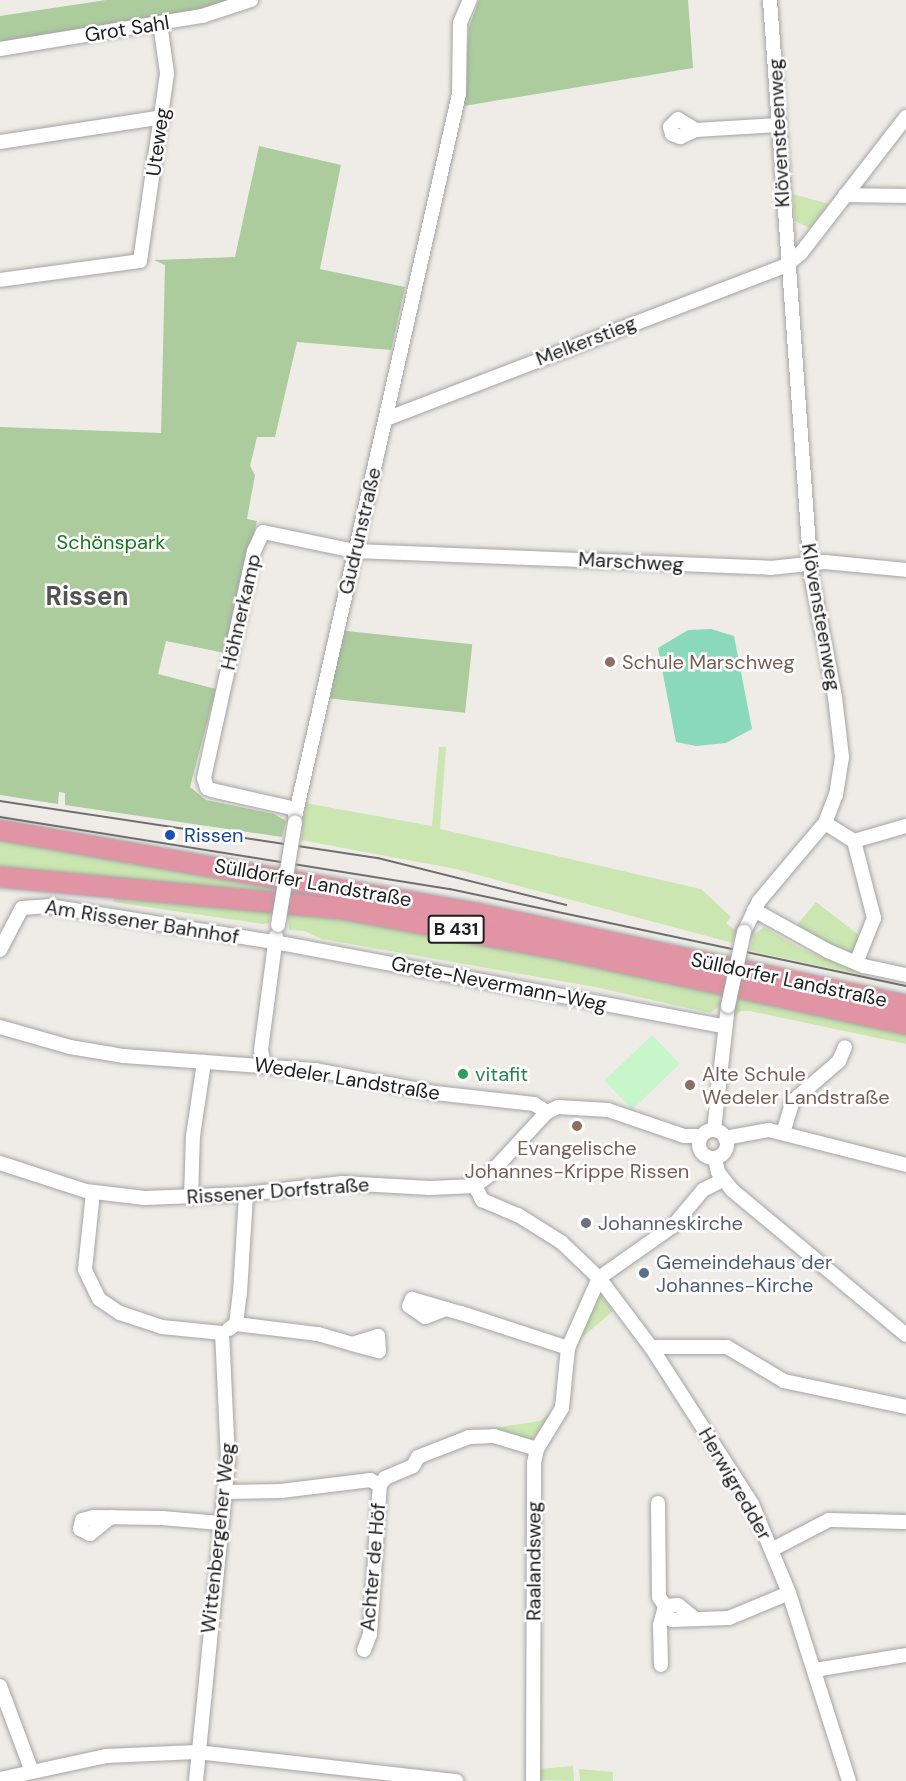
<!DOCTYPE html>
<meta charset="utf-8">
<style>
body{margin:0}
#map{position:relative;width:906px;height:1781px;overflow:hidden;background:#efece7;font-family:"DM Sans",sans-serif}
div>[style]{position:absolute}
.grass>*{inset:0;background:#cbe6b0}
.forest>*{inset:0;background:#accc9e;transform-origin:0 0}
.park>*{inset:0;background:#c7f6cb;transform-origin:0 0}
.pitch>*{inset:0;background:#8ad9ba}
.roads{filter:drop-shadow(0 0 2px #a4a4a4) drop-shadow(0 0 2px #a4a4a4)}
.minor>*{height:14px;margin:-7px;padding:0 7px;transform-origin:7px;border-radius:7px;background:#fff}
.minor>.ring{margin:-7px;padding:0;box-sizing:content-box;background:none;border:14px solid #fff;border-radius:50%}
.highway>*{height:20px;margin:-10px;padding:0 10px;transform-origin:10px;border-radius:10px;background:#e194a3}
.tram>*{height:1.5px;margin:-0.75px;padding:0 0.75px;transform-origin:0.75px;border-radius:0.75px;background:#6e6e6e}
.bridges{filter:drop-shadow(0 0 2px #a4a4a4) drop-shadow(0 0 2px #a4a4a4)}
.minor-bridge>*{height:14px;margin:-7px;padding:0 7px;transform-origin:7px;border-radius:7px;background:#fff}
.dots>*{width:16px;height:16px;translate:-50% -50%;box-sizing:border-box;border:3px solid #fff;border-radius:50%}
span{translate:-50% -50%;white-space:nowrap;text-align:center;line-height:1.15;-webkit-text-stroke:5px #fff;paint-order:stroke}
.shield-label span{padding:2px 4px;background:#fff;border:2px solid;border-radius:4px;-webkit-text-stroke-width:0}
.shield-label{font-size:18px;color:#202020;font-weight:700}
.street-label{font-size:20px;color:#202020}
.park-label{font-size:20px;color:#14771c}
.education-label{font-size:20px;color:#785e54}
.left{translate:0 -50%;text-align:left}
.transit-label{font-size:20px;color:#164399}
.leisure-label{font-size:20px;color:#27864d}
.worship-label{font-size:20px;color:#5b616d}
.service-label{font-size:20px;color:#4e5e75}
.district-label{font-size:26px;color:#535353;font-weight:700}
</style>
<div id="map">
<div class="grass">
<div style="clip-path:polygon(793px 194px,829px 204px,810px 228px,795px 221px)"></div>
<div style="clip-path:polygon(439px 747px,446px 747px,440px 829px,701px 889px,731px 917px,726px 923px,735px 930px,733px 943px,456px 869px,301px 840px,305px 803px,432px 826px)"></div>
<div style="clip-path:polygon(0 835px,508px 927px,557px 943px,0 872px)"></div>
<div style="clip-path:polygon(115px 894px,271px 907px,269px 923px,263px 924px,113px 902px)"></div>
<div style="clip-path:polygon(816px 902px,860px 936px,851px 955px,796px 926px)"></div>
<div style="clip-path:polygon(288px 912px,348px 919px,505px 947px,722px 992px,719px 1006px,710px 1013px,595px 987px,322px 939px,305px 931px,289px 930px)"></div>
<div style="clip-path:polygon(764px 927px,800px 948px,871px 977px,750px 951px,754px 935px)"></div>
<div style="clip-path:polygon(739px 994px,906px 1032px,906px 1044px,750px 1011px,741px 1011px,734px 1017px)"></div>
<div style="clip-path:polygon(598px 1296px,602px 1296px,613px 1311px,578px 1341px)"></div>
<div style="clip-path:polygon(555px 1409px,532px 1440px,479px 1430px,540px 1421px)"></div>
<div style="clip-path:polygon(573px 1766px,574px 1781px,537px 1780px,537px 1769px)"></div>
<div style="clip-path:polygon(579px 1769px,613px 1772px,613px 1781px,580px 1781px)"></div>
</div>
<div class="forest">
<div style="clip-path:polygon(106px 0,251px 0,0 49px,0 16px)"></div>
<div style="clip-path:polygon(479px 0,688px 0,693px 68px,464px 106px,469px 27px)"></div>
<div style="clip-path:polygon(259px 146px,341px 165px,320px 269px,405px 287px,391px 350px,297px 342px,275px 437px,257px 437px,250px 466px,255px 475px,247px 519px,257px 521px,225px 653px,166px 641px,158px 674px,216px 689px,190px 787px,206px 800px,274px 814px,286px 821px,282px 837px,65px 805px,65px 793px,59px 792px,58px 804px,0 795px,0 427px,161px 433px,165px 265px,154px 260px,235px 257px)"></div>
<div style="left:337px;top:630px;width:136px;height:69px;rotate:6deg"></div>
</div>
<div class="park">
<div style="left:652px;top:1035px;width:40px;height:66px;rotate:46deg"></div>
</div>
<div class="pitch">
<div style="clip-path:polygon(711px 629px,734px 636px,752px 729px,726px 743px,696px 746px,676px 742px,658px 648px,688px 630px)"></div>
</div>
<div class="roads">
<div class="minor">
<div style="left:0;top:49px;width:205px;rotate:-9.3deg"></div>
<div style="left:202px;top:16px;width:52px;rotate:-18.1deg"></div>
<div style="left:696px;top:130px;width:21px;rotate:-149deg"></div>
<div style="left:678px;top:119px;width:11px;rotate:135deg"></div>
<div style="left:670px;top:127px;width:7px;rotate:74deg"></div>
<div style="left:672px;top:134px;width:9px;rotate:21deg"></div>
<div style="left:680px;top:137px;width:17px;rotate:-24deg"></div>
<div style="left:696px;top:130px;width:82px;rotate:-3.5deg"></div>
<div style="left:0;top:142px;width:165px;rotate:-8.7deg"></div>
<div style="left:845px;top:195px;width:61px;rotate:0.9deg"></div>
<div style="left:0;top:280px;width:141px;rotate:-7.7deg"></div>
<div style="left:140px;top:261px;width:190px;rotate:-81.8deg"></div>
<div style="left:167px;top:73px;width:50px;rotate:-98deg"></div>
<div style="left:386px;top:419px;width:430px;rotate:-21deg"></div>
<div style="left:787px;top:265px;width:18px;rotate:-41deg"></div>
<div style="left:801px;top:253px;width:172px;rotate:-52.3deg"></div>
<div style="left:296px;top:809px;width:86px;rotate:-167.3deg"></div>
<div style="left:212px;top:790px;width:5px;rotate:-158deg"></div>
<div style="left:207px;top:788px;width:10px;rotate:-107deg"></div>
<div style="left:204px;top:778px;width:232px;rotate:-77.6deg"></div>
<div style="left:254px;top:551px;width:21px;rotate:-65deg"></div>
<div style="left:263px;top:532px;width:94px;rotate:11.7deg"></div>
<div style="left:355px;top:551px;width:416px;rotate:2.3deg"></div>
<div style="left:771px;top:568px;width:54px;rotate:-6.3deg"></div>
<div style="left:825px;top:562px;width:81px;rotate:5.6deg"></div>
<div style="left:295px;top:817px;width:741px;rotate:-77.22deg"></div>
<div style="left:459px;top:94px;width:71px;rotate:-89.2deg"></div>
<div style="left:460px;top:23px;width:25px;rotate:-67deg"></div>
<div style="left:825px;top:823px;width:34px;rotate:32deg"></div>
<div style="left:854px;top:841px;width:80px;rotate:75.4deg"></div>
<div style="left:874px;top:918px;width:48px;rotate:111.8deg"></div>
<div style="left:854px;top:841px;width:54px;rotate:-16.1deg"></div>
<div style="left:754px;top:910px;width:85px;rotate:29deg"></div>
<div style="left:828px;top:951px;width:39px;rotate:23deg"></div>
<div style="left:864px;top:966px;width:43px;rotate:12.1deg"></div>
<div style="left:744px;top:932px;width:34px;rotate:-64deg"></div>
<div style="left:759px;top:901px;width:102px;rotate:-49.8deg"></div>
<div style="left:825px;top:823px;width:30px;rotate:-69deg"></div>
<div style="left:836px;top:795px;width:38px;rotate:-81deg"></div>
<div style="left:842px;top:757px;width:60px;rotate:-96.7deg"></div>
<div style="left:835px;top:697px;width:124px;rotate:-101.1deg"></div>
<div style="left:811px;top:575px;width:576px;rotate:-94.08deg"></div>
<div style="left:0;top:950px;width:47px;rotate:-62.4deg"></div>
<div style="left:22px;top:908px;width:27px;rotate:-4deg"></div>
<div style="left:49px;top:906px;width:228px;rotate:9.1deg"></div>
<div style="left:274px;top:942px;width:458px;rotate:10.6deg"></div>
<div style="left:0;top:1027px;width:73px;rotate:15.9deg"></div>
<div style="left:70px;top:1047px;width:55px;rotate:9.5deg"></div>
<div style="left:124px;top:1056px;width:193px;rotate:4.2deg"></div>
<div style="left:316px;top:1070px;width:121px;rotate:10.9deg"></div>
<div style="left:435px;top:1093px;width:100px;rotate:6.3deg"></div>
<div style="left:534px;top:1104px;width:15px;rotate:32deg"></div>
<div style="left:264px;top:1064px;width:14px;rotate:-102deg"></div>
<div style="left:261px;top:1050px;width:115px;rotate:-82.5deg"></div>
<div class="ring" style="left:699px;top:1130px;width:14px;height:14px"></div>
<div style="left:714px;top:1130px;width:125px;rotate:-83.6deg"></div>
<div style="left:783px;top:1133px;width:34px;rotate:-73deg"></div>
<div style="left:793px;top:1101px;width:61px;rotate:-41deg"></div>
<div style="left:839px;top:1061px;width:15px;rotate:-67deg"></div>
<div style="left:725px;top:1138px;width:45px;rotate:-10.3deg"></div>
<div style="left:769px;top:1130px;width:141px;rotate:14.3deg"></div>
<div style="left:715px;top:1159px;width:13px;rotate:77deg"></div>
<div style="left:718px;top:1172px;width:23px;rotate:52deg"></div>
<div style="left:732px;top:1190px;width:226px;rotate:39.8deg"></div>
<div style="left:0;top:1163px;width:90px;rotate:18deg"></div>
<div style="left:86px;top:1191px;width:59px;rotate:6.8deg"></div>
<div style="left:145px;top:1198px;width:101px;rotate:-2.3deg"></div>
<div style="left:246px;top:1194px;width:97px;rotate:-6.5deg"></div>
<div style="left:342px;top:1183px;width:88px;rotate:3.3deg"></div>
<div style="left:430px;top:1188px;width:45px;rotate:-2.5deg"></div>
<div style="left:475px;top:1186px;width:16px;rotate:63deg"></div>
<div style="left:482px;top:1200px;width:39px;rotate:23deg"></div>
<div style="left:518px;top:1215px;width:51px;rotate:32.1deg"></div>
<div style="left:561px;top:1242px;width:52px;rotate:43.5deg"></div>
<div style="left:599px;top:1278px;width:86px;rotate:53deg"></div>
<div style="left:651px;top:1347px;width:187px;rotate:57.2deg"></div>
<div style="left:752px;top:1504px;width:96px;rotate:67.4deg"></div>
<div style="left:789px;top:1593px;width:197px;rotate:72.3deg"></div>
<div style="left:475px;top:1186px;width:15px;rotate:-37deg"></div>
<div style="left:487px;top:1177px;width:88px;rotate:-47.3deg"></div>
<div style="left:547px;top:1112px;width:12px;rotate:-24deg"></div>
<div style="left:558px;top:1107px;width:50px;rotate:3.4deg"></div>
<div style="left:608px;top:1110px;width:80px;rotate:18.9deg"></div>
<div style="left:684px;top:1136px;width:16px"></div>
<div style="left:93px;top:1192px;width:78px;rotate:95.9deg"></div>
<div style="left:85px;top:1270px;width:32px;rotate:64deg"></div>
<div style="left:99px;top:1299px;width:25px;rotate:34deg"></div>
<div style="left:120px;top:1313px;width:44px;rotate:18.4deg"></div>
<div style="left:162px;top:1327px;width:60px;rotate:5.7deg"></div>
<div style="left:191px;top:1198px;width:62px;rotate:-88.2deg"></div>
<div style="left:193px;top:1136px;width:75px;rotate:-81.5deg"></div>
<div style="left:446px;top:1309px;width:22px;rotate:159deg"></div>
<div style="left:425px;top:1317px;width:19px;rotate:-145deg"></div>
<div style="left:409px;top:1306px;width:8px;rotate:-67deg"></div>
<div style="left:412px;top:1299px;width:35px;rotate:16deg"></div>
<div style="left:446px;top:1309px;width:16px;rotate:15deg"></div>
<div style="left:461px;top:1313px;width:113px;rotate:18.1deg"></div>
<div style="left:236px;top:1324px;width:83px;rotate:7deg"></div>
<div style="left:318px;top:1334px;width:35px;rotate:16deg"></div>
<div style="left:352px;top:1344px;width:28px;rotate:15deg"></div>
<div style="left:379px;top:1351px;width:15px;rotate:-94deg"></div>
<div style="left:378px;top:1336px;width:27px;rotate:163deg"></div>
<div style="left:229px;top:1329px;width:9px;rotate:-36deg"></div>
<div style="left:236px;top:1324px;width:31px;rotate:-83deg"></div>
<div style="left:240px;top:1293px;width:99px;rotate:-86.5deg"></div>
<div style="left:651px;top:1347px;width:76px"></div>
<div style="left:727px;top:1347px;width:66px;rotate:30.8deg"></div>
<div style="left:784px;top:1381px;width:125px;rotate:12deg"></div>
<div style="left:226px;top:1492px;width:55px;rotate:-1deg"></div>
<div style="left:281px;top:1491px;width:90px;rotate:-7deg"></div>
<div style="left:370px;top:1480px;width:11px;rotate:27deg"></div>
<div style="left:658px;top:1503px;width:94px;rotate:89.4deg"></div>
<div style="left:659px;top:1597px;width:11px;rotate:56deg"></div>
<div style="left:111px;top:1517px;width:27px;rotate:141deg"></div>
<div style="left:90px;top:1534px;width:11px;rotate:-153deg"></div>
<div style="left:80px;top:1529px;width:9px;rotate:-77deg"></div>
<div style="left:82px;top:1520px;width:12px;rotate:-14deg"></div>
<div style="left:94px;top:1517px;width:68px;rotate:0.8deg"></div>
<div style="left:162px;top:1518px;width:58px;rotate:4.9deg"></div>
<div style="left:773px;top:1549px;width:63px;rotate:-27.4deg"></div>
<div style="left:829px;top:1520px;width:77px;rotate:1.5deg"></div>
<div style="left:664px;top:1615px;width:9px;rotate:32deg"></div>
<div style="left:672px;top:1620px;width:57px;rotate:-2deg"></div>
<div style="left:729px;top:1618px;width:65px;rotate:-22.6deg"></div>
<div style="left:364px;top:1650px;width:17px;rotate:-69deg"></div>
<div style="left:370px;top:1634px;width:149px;rotate:-86.2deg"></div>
<div style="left:380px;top:1485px;width:9px;rotate:-54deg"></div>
<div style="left:385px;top:1478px;width:30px;rotate:-23deg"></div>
<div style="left:413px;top:1466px;width:10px;rotate:-61deg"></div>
<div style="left:418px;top:1457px;width:55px;rotate:-21.4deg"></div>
<div style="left:469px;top:1437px;width:25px;rotate:-2deg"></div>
<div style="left:494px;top:1436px;width:45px;rotate:16.8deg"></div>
<div style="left:661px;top:1665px;width:40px;rotate:-91.4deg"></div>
<div style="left:660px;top:1625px;width:20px;rotate:-75deg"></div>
<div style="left:665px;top:1606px;width:13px;rotate:-4deg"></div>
<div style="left:678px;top:1605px;width:21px;rotate:39deg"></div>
<div style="left:815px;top:1670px;width:92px;rotate:-9.4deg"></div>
<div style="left:0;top:1686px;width:89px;rotate:69.5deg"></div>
<div style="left:0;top:1779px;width:108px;rotate:-12.2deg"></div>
<div style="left:106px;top:1756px;width:91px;rotate:-2.5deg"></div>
<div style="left:197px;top:1752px;width:261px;rotate:6.4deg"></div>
<div style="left:196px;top:1781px;width:324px;rotate:-84.3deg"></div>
<div style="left:228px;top:1459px;width:126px;rotate:-92.7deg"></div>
<div style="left:533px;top:1781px;width:318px;rotate:-89.8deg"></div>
<div style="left:534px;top:1463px;width:14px;rotate:-78deg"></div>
<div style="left:537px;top:1449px;width:48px;rotate:-58.6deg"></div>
<div style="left:562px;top:1408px;width:60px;rotate:-84.3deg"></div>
<div style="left:568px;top:1348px;width:77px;rotate:-66.1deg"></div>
<div style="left:599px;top:1278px;width:90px;rotate:-35.1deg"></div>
<div style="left:673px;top:1226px;width:47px;rotate:-50.2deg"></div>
<div style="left:703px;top:1190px;width:22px;rotate:-27deg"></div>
</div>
<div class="highway">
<div style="left:0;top:830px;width:487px;rotate:9.9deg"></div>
<div style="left:480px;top:914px;width:436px;rotate:12.1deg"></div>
<div style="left:0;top:877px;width:343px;rotate:5.3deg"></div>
<div style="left:342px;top:909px;width:225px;rotate:10.5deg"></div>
<div style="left:563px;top:950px;width:351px;rotate:12.2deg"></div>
</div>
</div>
<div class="tram">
<div style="left:0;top:801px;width:382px;rotate:8.6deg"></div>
<div style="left:378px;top:858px;width:194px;rotate:14deg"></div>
<div style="left:0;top:817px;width:456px;rotate:9.1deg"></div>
<div style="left:450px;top:889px;width:466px;rotate:12deg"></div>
</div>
<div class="bridges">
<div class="minor-bridge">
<div style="left:278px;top:925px;width:104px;rotate:-80.6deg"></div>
<div style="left:728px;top:1006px;width:76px;rotate:-77.8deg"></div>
</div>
</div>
<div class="dots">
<div style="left:610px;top:662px;background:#8d6e63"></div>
<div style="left:170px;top:835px;background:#1a4fb4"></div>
<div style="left:463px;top:1074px;background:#2e9e5b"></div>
<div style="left:690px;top:1085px;background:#8d6e63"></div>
<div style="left:577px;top:1126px;background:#8d6e63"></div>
<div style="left:586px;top:1223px;background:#6b7280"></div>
<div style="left:644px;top:1273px;background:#5c6f8a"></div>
</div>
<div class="shield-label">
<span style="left:456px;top:929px">B 431</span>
</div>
<div class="street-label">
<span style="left:127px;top:29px;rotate:-9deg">Grot Sahl</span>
<span style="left:779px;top:133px;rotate:-93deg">Klövensteenweg</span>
<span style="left:158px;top:142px;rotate:-82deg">Uteweg</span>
<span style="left:586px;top:341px;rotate:-21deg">Melkerstieg</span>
<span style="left:360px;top:531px;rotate:-77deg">Gudrunstraße</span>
<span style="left:631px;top:562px;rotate:3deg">Marschweg</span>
<span style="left:241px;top:612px;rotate:-77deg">Höhnerkamp</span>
<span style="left:821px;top:617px;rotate:80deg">Klövensteenweg</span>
<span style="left:313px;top:883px;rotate:10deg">Sülldorfer Landstraße</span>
<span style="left:142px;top:922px;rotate:9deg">Am Rissener Bahnhof</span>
<span style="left:789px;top:980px;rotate:12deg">Sülldorfer Landstraße</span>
<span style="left:499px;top:984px;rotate:11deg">Grete-Nevermann-Weg</span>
<span style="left:347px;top:1079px;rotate:9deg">Wedeler Landstraße</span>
<span style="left:278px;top:1191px;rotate:-4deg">Rissener Dorfstraße</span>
<span style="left:735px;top:1484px;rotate:60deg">Herwigredder</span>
<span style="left:218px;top:1538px;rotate:-84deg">Wittenbergener Weg</span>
<span style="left:534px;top:1561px;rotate:-90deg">Raalandsweg</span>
<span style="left:373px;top:1567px;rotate:-85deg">Achter de Höf</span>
</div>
<div class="park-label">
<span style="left:111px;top:542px">Schönspark</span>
</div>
<div class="education-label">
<span class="left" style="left:622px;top:662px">Schule Marschweg</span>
<span class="left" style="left:702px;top:1086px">Alte Schule<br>Wedeler Landstraße</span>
<span style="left:577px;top:1160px">Evangelische<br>Johannes-Krippe Rissen</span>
</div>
<div class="transit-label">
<span class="left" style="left:184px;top:835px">Rissen</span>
</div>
<div class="leisure-label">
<span class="left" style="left:475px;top:1074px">vitafit</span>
</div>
<div class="worship-label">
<span class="left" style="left:598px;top:1223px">Johanneskirche</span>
</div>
<div class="service-label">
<span class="left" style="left:656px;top:1274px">Gemeindehaus der<br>Johannes-Kirche</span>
</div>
<div class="district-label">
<span style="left:87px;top:597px">Rissen</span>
</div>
</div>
